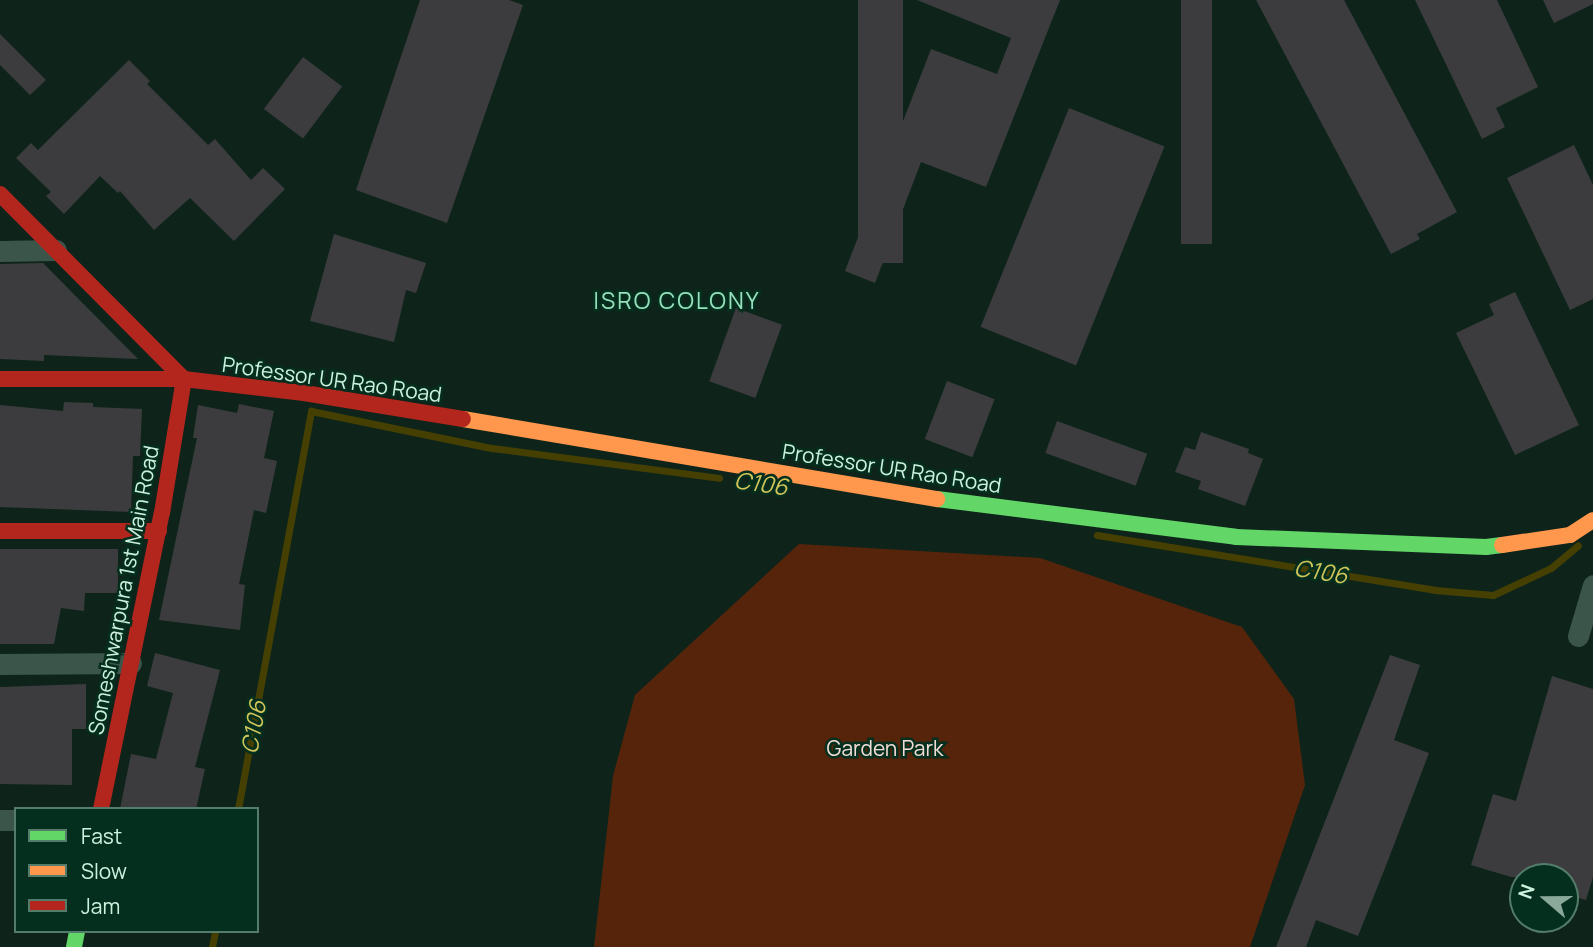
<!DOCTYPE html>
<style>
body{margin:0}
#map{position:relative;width:1593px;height:947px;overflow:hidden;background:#0e241b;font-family:Manrope,sans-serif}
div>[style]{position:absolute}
.green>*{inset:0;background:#56240a}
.stream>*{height:7px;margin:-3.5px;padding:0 3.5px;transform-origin:3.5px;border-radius:3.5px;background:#454002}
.building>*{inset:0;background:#3c3c3e;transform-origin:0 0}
.street>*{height:21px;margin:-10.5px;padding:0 10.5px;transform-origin:10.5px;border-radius:10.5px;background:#3b554a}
.fast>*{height:16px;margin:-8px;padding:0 8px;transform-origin:8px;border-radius:8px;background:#63d668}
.slow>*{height:16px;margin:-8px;padding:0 8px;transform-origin:8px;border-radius:8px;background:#ff974d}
.jam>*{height:16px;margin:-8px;padding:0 8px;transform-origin:8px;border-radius:8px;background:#b3261e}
span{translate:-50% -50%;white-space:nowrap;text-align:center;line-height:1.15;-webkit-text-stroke:5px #042e1d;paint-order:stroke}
.street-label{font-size:21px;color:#cdf1de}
.park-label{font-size:21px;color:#f2ddd5}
.neighbourhood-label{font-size:23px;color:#96e1bc;letter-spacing:2px}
.water-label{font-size:23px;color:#d2c559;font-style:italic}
.legend{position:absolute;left:14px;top:807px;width:245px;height:126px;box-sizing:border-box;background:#042e1d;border:2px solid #547c6a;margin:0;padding:9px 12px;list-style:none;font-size:21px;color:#cdf1de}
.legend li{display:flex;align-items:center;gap:14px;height:35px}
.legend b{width:35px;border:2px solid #547c6a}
.north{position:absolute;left:1509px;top:863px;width:70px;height:70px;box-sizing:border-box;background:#042e1d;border:2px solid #547c6a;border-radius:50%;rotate:290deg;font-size:19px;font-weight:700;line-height:28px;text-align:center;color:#cdf1de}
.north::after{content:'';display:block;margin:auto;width:24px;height:32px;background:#8aa99a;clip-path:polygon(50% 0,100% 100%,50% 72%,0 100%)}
</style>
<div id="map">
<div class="green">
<div style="clip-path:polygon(799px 544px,1040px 558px,1242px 627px,1294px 699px,1305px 785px,1250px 947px,594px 947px,613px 776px,635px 695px)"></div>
</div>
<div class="stream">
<div style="left:1097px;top:535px;width:342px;rotate:9.2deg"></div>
<div style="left:1435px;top:590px;width:58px;rotate:4.9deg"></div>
<div style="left:1493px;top:595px;width:64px;rotate:-25deg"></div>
<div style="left:1551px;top:568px;width:35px;rotate:-40deg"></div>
<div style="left:238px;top:809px;width:405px;rotate:-79.6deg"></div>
<div style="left:311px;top:411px;width:185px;rotate:11.6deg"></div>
<div style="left:492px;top:448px;width:229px;rotate:7.5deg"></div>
<div style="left:212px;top:947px;width:16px;rotate:-79deg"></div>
</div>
<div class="building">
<div style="clip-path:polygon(420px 0,509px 0,523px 5px,447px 223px,356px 190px)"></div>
<div style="left:858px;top:0;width:45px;height:263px"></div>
<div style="clip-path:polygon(917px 0,1060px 0,986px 187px,921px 162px,875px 283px,845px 271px,931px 49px,997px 74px,1011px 38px)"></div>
<div style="left:1181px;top:0;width:31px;height:244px"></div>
<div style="clip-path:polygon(1256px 0,1344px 0,1457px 212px,1417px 234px,1420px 239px,1391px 254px)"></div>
<div style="clip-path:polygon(1415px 0,1497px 0,1538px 87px,1496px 108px,1505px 127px,1482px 139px)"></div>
<div style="clip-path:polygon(1543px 0,1593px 0,1593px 4px,1554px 23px)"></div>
<div style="clip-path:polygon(0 34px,46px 80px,30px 95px,0 65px)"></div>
<div style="left:303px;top:57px;width:49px;height:65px;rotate:37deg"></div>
<div style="clip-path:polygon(129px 60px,150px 81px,147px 84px,208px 145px,215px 139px,251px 180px,263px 168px,285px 189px,234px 241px,190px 198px,154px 230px,120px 191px,118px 193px,100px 176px,64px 214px,46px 196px,51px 192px,16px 158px,31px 143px,38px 150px)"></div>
<div style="left:1069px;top:108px;width:103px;height:236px;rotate:22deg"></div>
<div style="clip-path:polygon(1574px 145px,1593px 185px,1593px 299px,1570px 310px,1507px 178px)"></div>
<div style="clip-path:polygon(334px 234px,426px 263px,416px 293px,406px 290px,394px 342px,310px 321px)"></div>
<div style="clip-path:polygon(43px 263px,138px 359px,44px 355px,44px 361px,0 359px,0 264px)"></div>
<div style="clip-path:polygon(1515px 292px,1579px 425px,1515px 455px,1456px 333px,1494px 315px,1489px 304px)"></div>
<div style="left:736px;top:308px;width:49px;height:78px;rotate:20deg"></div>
<div style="left:947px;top:381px;width:51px;height:62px;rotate:21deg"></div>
<div style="clip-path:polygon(64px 402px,93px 403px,93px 407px,142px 409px,140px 456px,133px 456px,131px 512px,0 507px,0 405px,63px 411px)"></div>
<div style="clip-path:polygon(239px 404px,274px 411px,264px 458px,277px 461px,266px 513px,254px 510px,239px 584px,245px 585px,240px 630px,159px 620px,197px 438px,193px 438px,198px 405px,237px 413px)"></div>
<div style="left:1057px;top:421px;width:96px;height:34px;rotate:20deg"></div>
<div style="clip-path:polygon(1201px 432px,1249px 449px,1248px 453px,1263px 459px,1245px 506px,1198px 489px,1201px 481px,1175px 472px,1185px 447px,1195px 450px)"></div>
<div style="clip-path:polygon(0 549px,118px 549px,118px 593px,85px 593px,84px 611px,61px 608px,54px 644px,0 644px)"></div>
<div style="clip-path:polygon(155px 653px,220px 670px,195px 767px,205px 769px,196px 809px,120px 809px,131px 754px,156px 759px,173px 693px,147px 686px)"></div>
<div style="clip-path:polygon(1390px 655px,1420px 665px,1394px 740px,1429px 753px,1387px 863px,1358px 936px,1316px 920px,1306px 947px,1276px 947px)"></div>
<div style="clip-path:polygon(1552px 676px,1593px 689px,1593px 877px,1586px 900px,1565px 894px,1565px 877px,1511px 877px,1471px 865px,1493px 794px,1516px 801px)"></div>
<div style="clip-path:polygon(86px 684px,86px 729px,72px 729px,72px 785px,0 784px,0 687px)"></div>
</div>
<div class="street">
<div style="left:0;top:251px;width:56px;rotate:-1deg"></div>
<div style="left:1578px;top:636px;width:53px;rotate:-73.6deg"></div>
<div style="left:0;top:664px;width:131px;rotate:-0.4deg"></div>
<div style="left:0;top:820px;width:16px"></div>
</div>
<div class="fast">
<div style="left:937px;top:499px;width:301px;rotate:7.2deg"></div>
<div style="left:1236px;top:537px;width:250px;rotate:2.3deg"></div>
<div style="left:1486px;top:547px;width:16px;rotate:-7deg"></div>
<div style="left:74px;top:947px;width:16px;rotate:-79deg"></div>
</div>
<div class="slow">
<div style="left:463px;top:419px;width:481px;rotate:9.6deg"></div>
<div style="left:1502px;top:545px;width:69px;rotate:-8.4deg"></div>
<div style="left:1570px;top:535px;width:27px;rotate:-33deg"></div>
</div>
<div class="jam">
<div style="left:0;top:194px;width:261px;rotate:45.2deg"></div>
<div style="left:0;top:379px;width:184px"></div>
<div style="left:184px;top:379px;width:121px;rotate:6.7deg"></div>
<div style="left:304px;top:393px;width:161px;rotate:9.3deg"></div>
<div style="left:0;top:531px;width:159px"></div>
<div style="left:101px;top:809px;width:302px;rotate:-78.4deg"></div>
<div style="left:162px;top:513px;width:136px;rotate:-80.7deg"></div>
</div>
<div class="street-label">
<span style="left:332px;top:379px;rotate:8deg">Professor UR Rao Road</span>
<span style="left:892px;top:468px;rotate:9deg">Professor UR Rao Road</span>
<span style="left:123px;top:590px;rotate:-79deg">Someshwarpura 1st Main Road</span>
</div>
<div class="park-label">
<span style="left:885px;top:748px">Garden Park</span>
</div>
<div class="neighbourhood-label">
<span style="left:677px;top:300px">ISRO COLONY</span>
</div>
<div class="water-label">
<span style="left:761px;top:483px;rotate:8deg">C106</span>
<span style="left:1321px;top:571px;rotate:9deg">C106</span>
<span style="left:253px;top:727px;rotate:-80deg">C106</span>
</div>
<ul class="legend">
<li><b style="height:9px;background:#63d668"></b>Fast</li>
<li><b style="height:9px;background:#ff974d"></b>Slow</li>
<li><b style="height:9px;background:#b3261e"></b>Jam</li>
</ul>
<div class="north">N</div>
</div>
